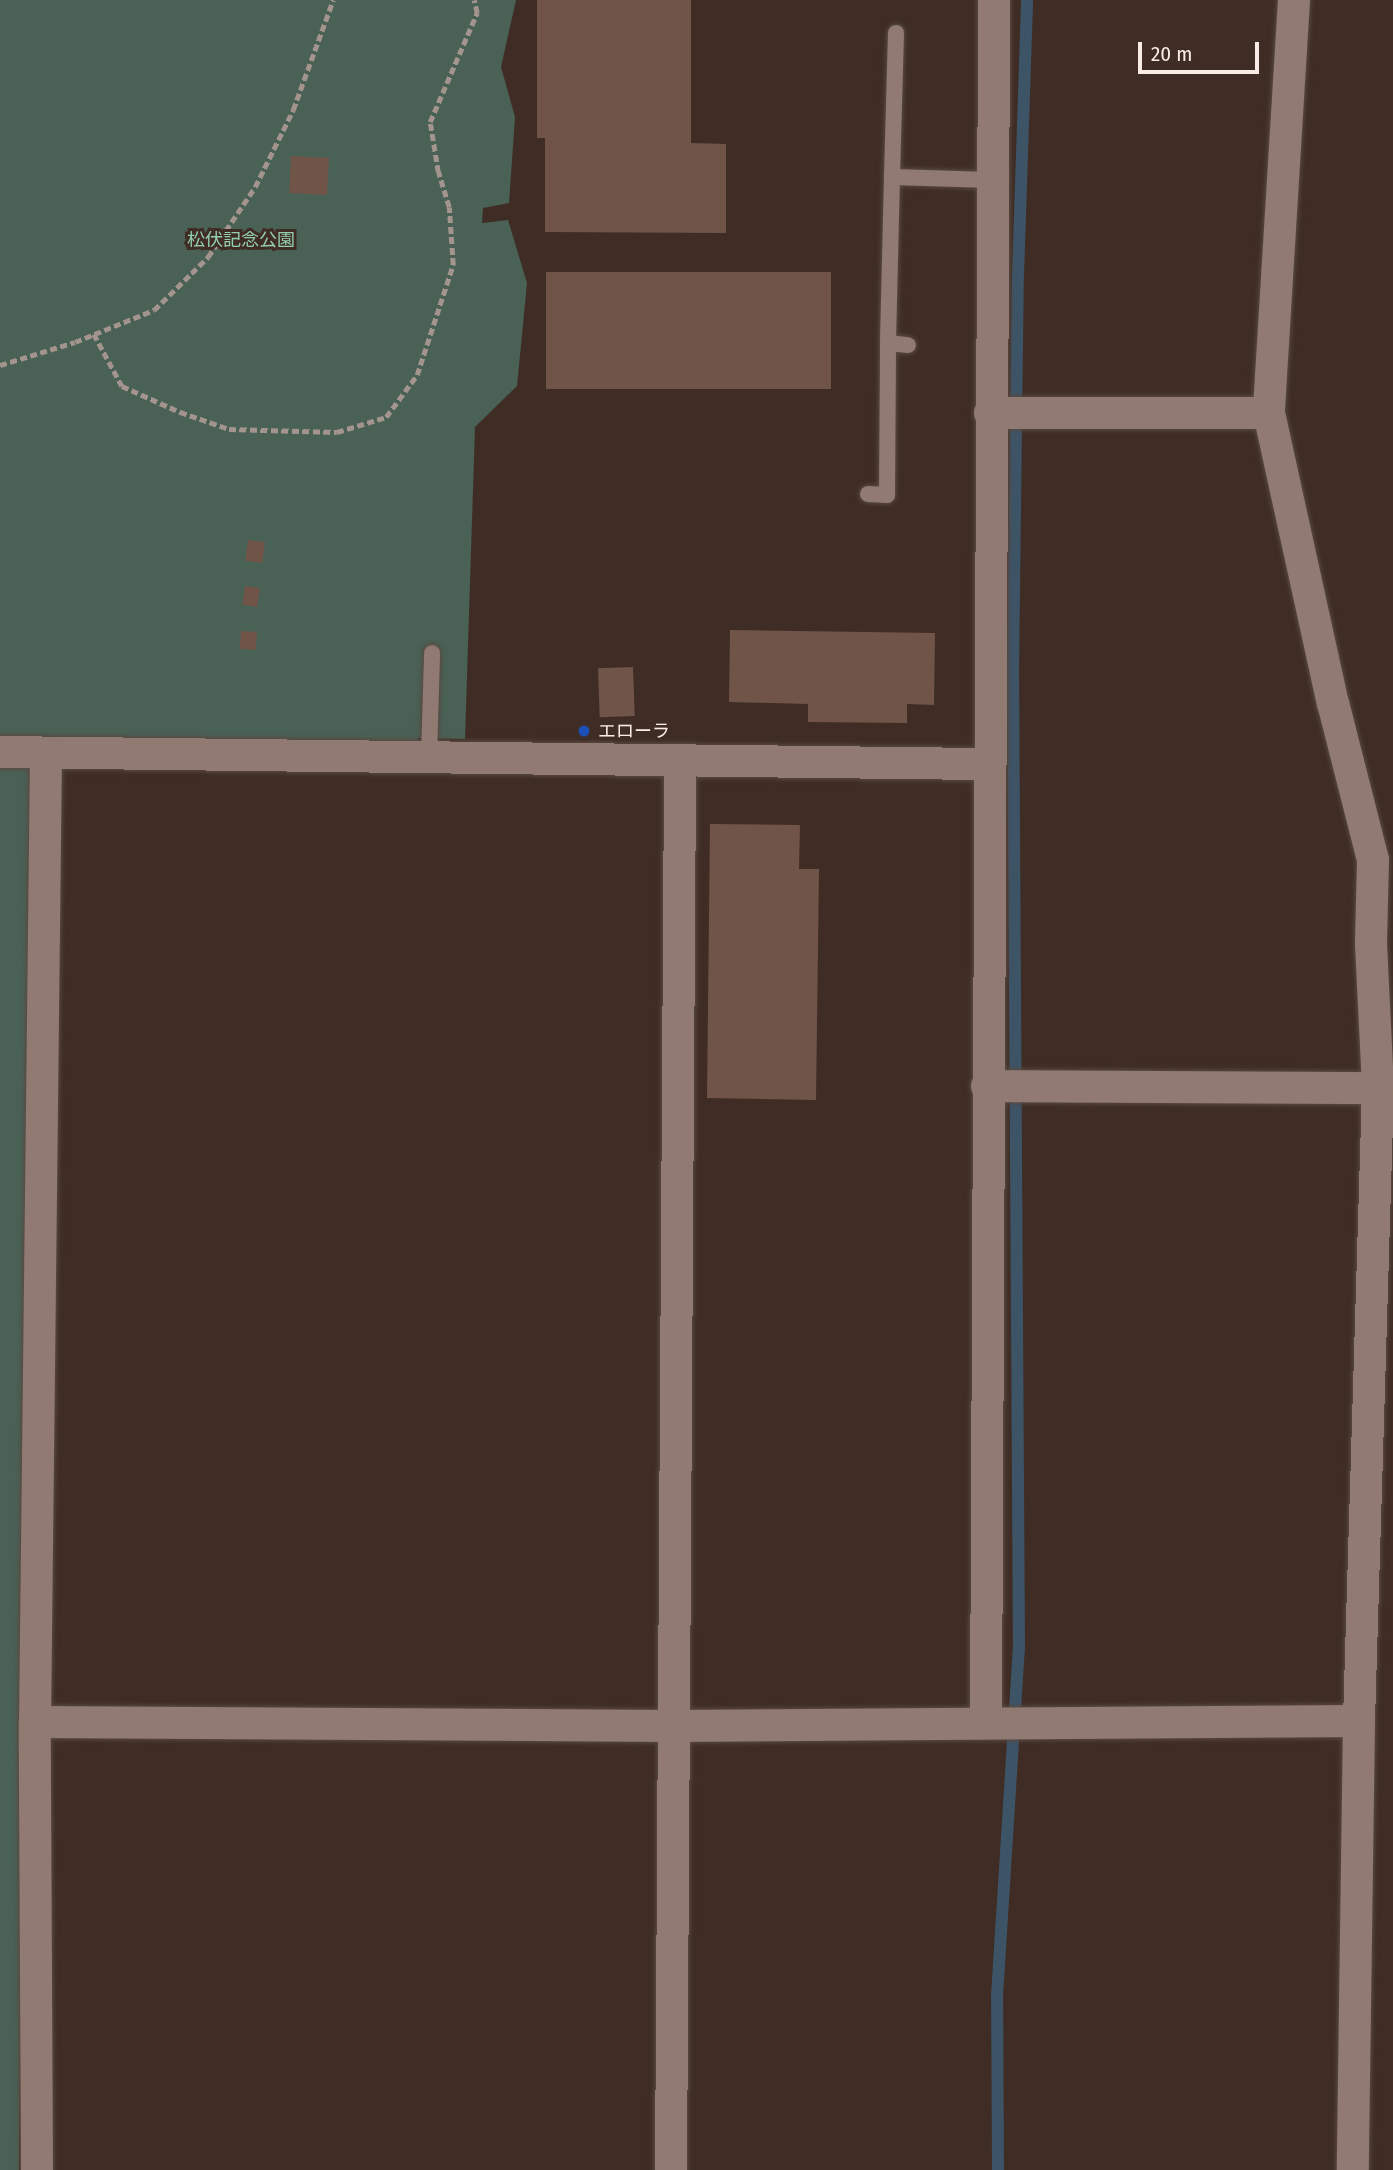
<!DOCTYPE html>
<meta charset="utf-8">
<style>
body{margin:0}
#map{position:relative;width:1393px;height:2170px;overflow:hidden;background:#3f2d25;font-family:"Fira Sans Condensed","Noto Sans JP",sans-serif}
div>[style]{position:absolute}
.green>*{inset:0;background:#4a6156}
.stream>*{height:12px;margin:-6px;padding:0 6px;transform-origin:6px;border-radius:6px;background:#3d5467}
.building>*{inset:0;background:#705448;transform-origin:0 0}
.path>*{height:4.5px;margin-top:-2.25px;transform-origin:0;background:repeating-linear-gradient(90deg,#a3948d 0 7px,transparent 0 10.5px)}
.roads{filter:drop-shadow(0 0 2px #584941) drop-shadow(0 0 2px #584941)}
.service>*{height:16px;margin:-8px;padding:0 8px;transform-origin:8px;border-radius:8px;background:#907a71}
.minor>*{height:32px;margin:-16px;padding:0 16px;transform-origin:16px;border-radius:16px;background:#907a71}
.dots>*{width:19px;height:19px;translate:-50% -50%;box-sizing:border-box;border:4px solid #3f2d25;border-radius:50%}
span{translate:-50% -50%;white-space:nowrap;text-align:center;line-height:1.15;-webkit-text-stroke:6px #3f2d25;paint-order:stroke}
.park-label{font-size:18px;color:#92ceb2}
.poi-label{font-size:18px;color:#f9ece7}
.left{translate:0 -50%;text-align:left}
.scale{position:absolute;left:1138px;top:42px;width:121px;height:32px;box-sizing:border-box;border:4px solid #f9ece7;border-top:0;padding-left:9px;font-size:21px;line-height:24px;white-space:nowrap;color:#f9ece7;-webkit-text-stroke:5px #3f2d25;paint-order:stroke}
</style>
<div id="map">
<div class="green">
<div style="clip-path:polygon(0 0,516px 0,501px 67px,515px 117px,509px 203px,483px 208px,482px 223px,508px 220px,527px 283px,517px 386px,475px 427px,465px 739px,418px 738px,418px 746px,0 742px)"></div>
<div style="clip-path:polygon(0 766px,31px 766px,19px 2170px,0 2170px)"></div>
</div>
<div class="stream">
<div style="left:998px;top:2170px;width:174px;rotate:-90.3deg"></div>
<div style="left:997px;top:1996px;width:349px;rotate:-86.4deg"></div>
<div style="left:1019px;top:1648px;width:976px;rotate:-90.35deg"></div>
<div style="left:1013px;top:672px;width:397px;rotate:-89.3deg"></div>
<div style="left:1018px;top:275px;width:275px;rotate:-88.1deg"></div>
</div>
<div class="building">
<div style="clip-path:polygon(537px 0,691px 0,691px 143px,726px 144px,726px 233px,545px 232px,545px 138px,537px 138px)"></div>
<div style="left:291px;top:156px;width:38px;height:37px;rotate:3deg"></div>
<div style="left:831px;top:272px;width:117px;height:285px;rotate:90deg"></div>
<div style="left:248px;top:540px;width:17px;height:21px;rotate:7deg"></div>
<div style="left:245px;top:586px;width:15px;height:19px;rotate:8deg"></div>
<div style="clip-path:polygon(730px 630px,935px 633px,934px 705px,907px 704px,907px 723px,808px 722px,808px 704px,729px 702px)"></div>
<div style="left:241px;top:631px;width:16px;height:18px;rotate:4deg"></div>
<div style="left:633px;top:667px;width:49px;height:35px;rotate:88deg"></div>
<div style="clip-path:polygon(710px 824px,800px 825px,799px 869px,819px 869px,816px 1100px,707px 1098px)"></div>
</div>
<div class="path">
<div style="left:94px;top:334px;width:59px;rotate:61.7deg"></div>
<div style="left:122px;top:386px;width:64px;rotate:24.1deg"></div>
<div style="left:180px;top:412px;width:52px;rotate:19.1deg"></div>
<div style="left:229px;top:429px;width:108px;rotate:1.6deg"></div>
<div style="left:337px;top:432px;width:51px;rotate:-17deg"></div>
<div style="left:386px;top:417px;width:52px;rotate:-53.6deg"></div>
<div style="left:417px;top:375px;width:116px;rotate:-71.9deg"></div>
<div style="left:453px;top:265px;width:58px;rotate:-93.9deg"></div>
<div style="left:449px;top:207px;width:37px;rotate:-107deg"></div>
<div style="left:438px;top:172px;width:51px;rotate:-99.1deg"></div>
<div style="left:430px;top:122px;width:119px;rotate:-66.7deg"></div>
<div style="left:477px;top:13px;width:13px;rotate:-103deg"></div>
<div style="left:0;top:365px;width:78px;rotate:-17deg"></div>
<div style="left:75px;top:342px;width:85px;rotate:-22.1deg"></div>
<div style="left:154px;top:310px;width:76px;rotate:-44.5deg"></div>
<div style="left:208px;top:257px;width:84px;rotate:-56.1deg"></div>
<div style="left:255px;top:187px;width:86px;rotate:-63.7deg"></div>
<div style="left:293px;top:110px;width:117px;rotate:-70deg"></div>
</div>
<div class="roads">
<div class="service">
<div style="left:896px;top:33px;width:144px;rotate:91.6deg"></div>
<div style="left:892px;top:177px;width:100px;rotate:1.7deg"></div>
<div style="left:892px;top:177px;width:166px;rotate:91.4deg"></div>
<div style="left:888px;top:343px;width:20px;rotate:6deg"></div>
<div style="left:868px;top:494px;width:19px;rotate:3deg"></div>
<div style="left:887px;top:495px;width:152px;rotate:-89.6deg"></div>
<div style="left:429px;top:757px;width:104px;rotate:-88.3deg"></div>
</div>
<div class="minor">
<div style="left:1294px;top:0;width:414px;rotate:93.5deg"></div>
<div style="left:1269px;top:413px;width:297px;rotate:77.6deg"></div>
<div style="left:1333px;top:703px;width:162px;rotate:75.7deg"></div>
<div style="left:1373px;top:860px;width:84px;rotate:91.4deg"></div>
<div style="left:1371px;top:944px;width:144px;rotate:87.2deg"></div>
<div style="left:1378px;top:1088px;width:633px;rotate:91.72deg"></div>
<div style="left:1359px;top:1721px;width:449px;rotate:90.8deg"></div>
<div style="left:990px;top:413px;width:279px"></div>
<div style="left:0;top:752px;width:989px;rotate:0.7deg"></div>
<div style="left:987px;top:1086px;width:391px;rotate:0.3deg"></div>
<div style="left:35px;top:1722px;width:638px;rotate:0.36deg"></div>
<div style="left:673px;top:1726px;width:686px;rotate:-0.42deg"></div>
<div style="left:986px;top:1723px;width:1723px;rotate:-89.73deg"></div>
<div style="left:37px;top:2170px;width:448px;rotate:-90.3deg"></div>
<div style="left:35px;top:1722px;width:969px;rotate:-89.35deg"></div>
<div style="left:671px;top:2170px;width:1410px;rotate:-89.63deg"></div>
</div>
</div>
<div class="dots">
<div style="left:584px;top:731px;background:#1a4fb4"></div>
</div>
<div class="park-label">
<span style="left:241px;top:240px">松伏記念公園</span>
</div>
<div class="poi-label">
<span class="left" style="left:598px;top:731px">エローラ</span>
</div>
<div class="scale">20 m</div>
</div>
